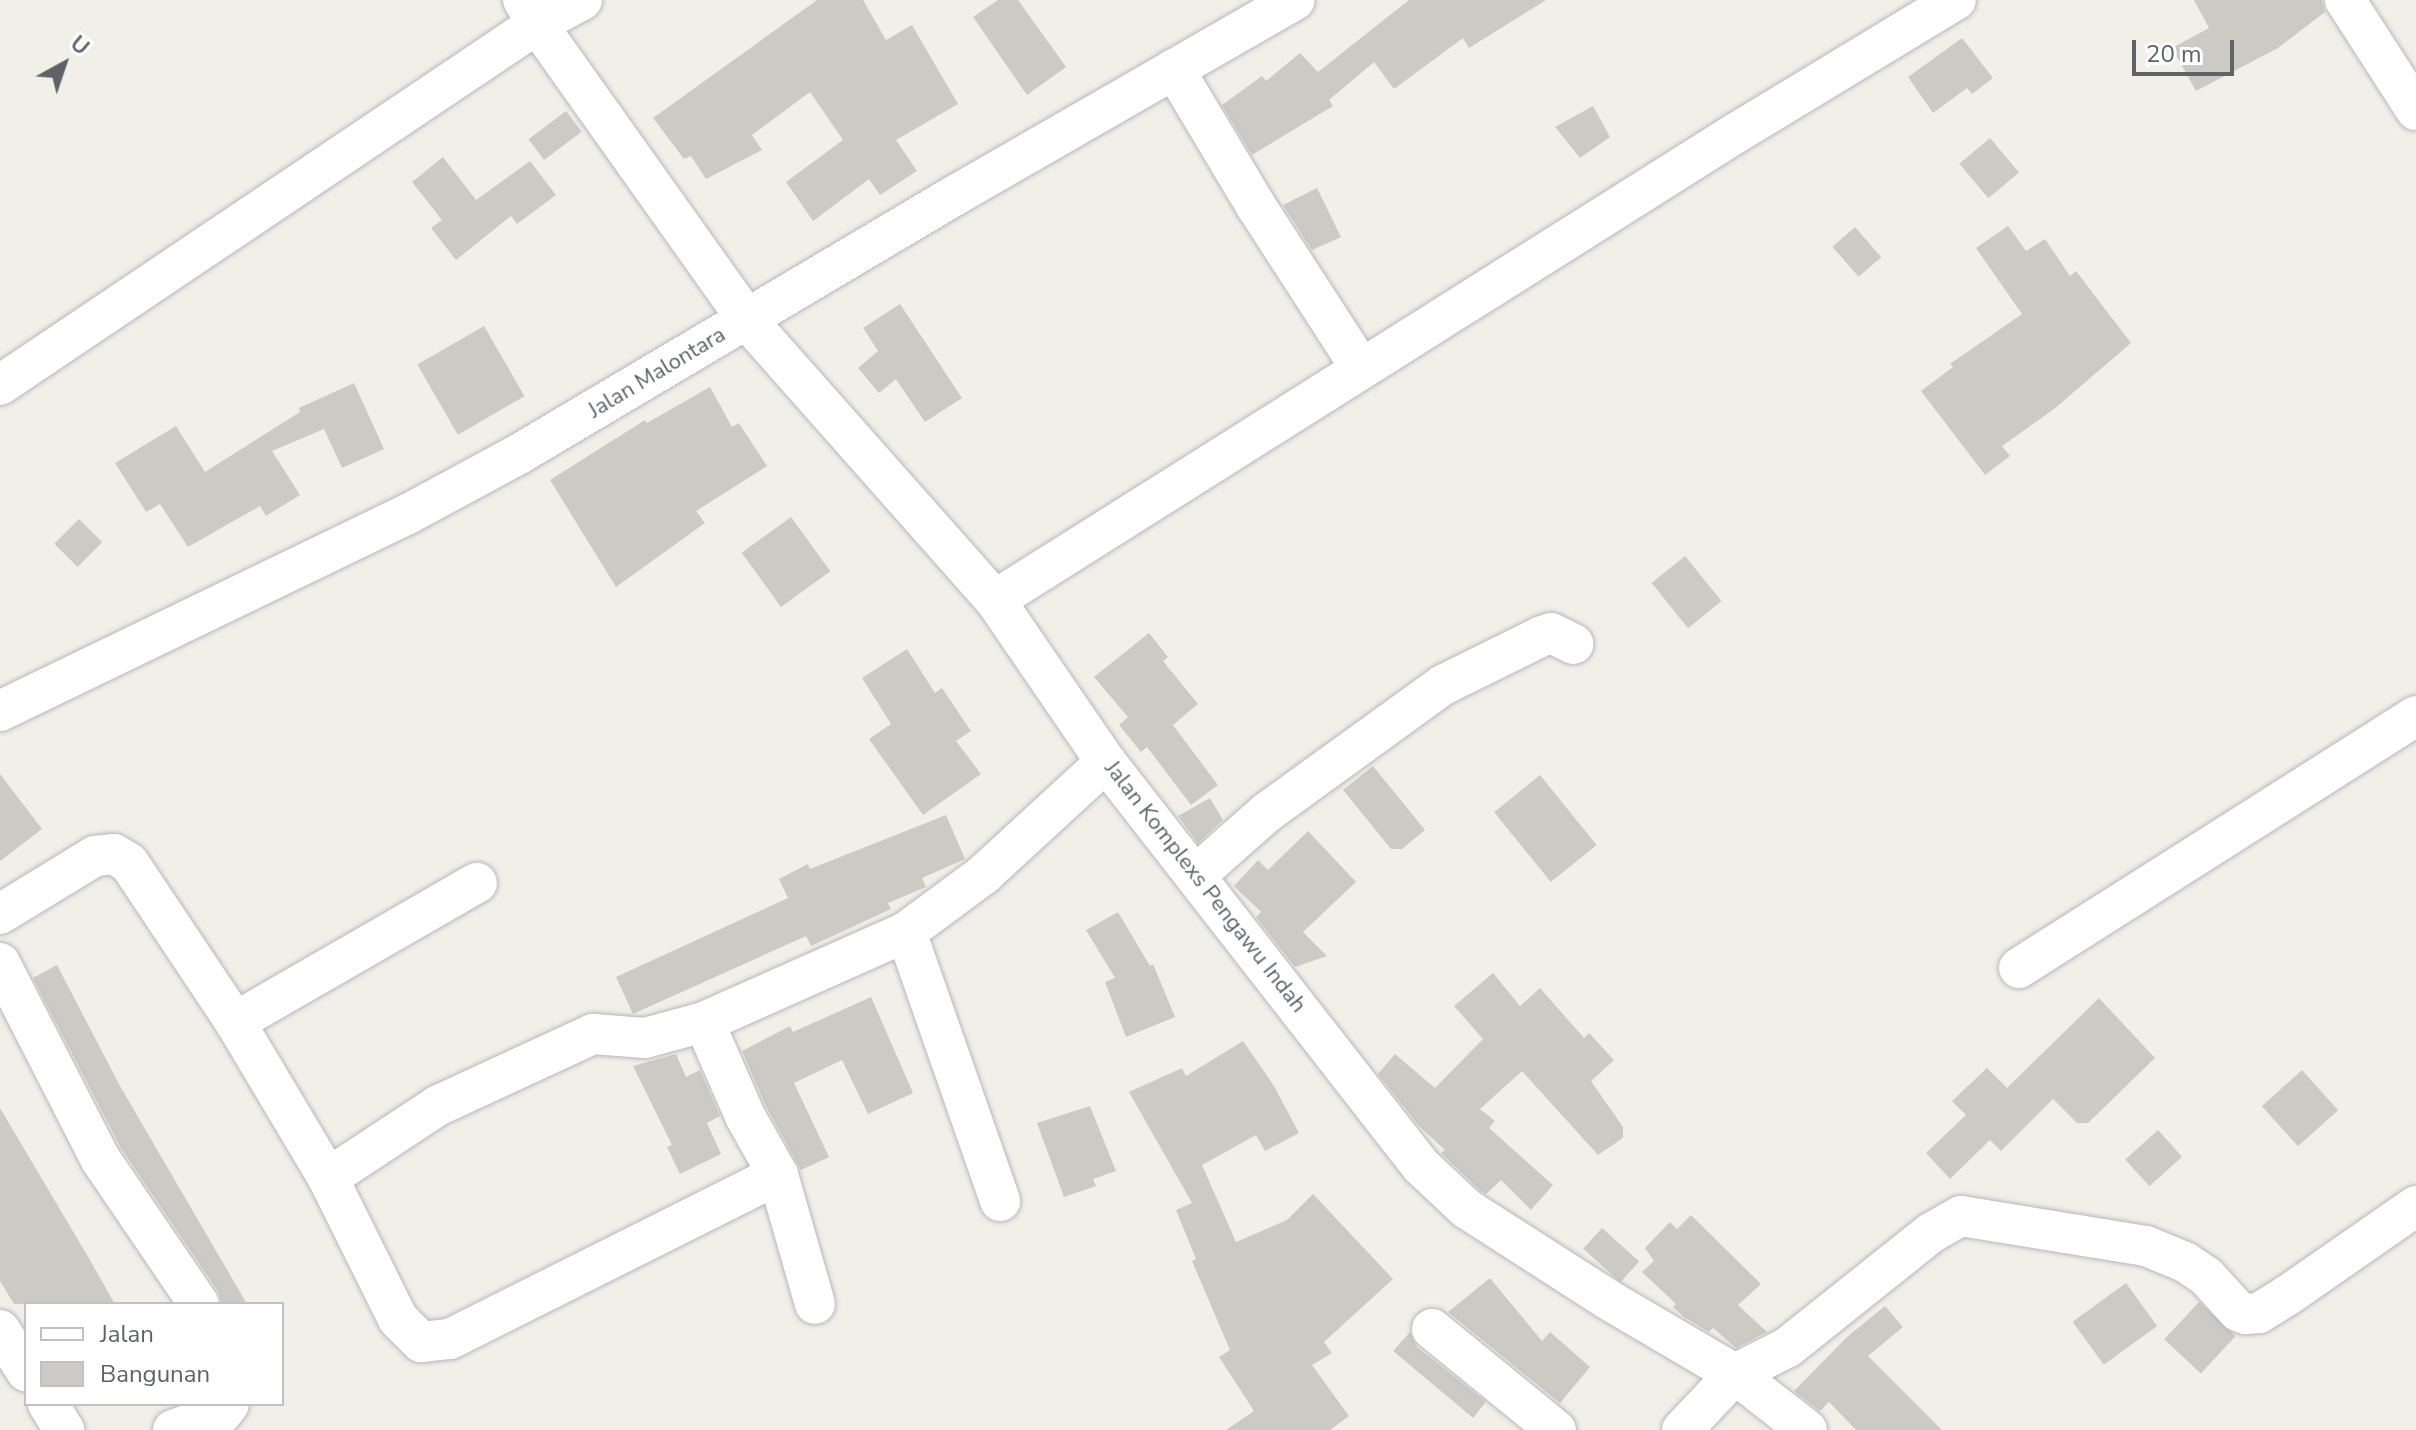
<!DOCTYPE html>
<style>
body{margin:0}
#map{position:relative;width:2416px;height:1430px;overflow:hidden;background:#f1efe8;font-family:"Nunito Sans",sans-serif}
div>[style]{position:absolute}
.building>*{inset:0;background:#cccac5;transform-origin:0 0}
.roads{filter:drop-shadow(0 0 2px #b5b8bc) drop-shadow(0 0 2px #b5b8bc)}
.minor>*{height:40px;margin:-20px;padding:0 20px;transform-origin:20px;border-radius:20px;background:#fff}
span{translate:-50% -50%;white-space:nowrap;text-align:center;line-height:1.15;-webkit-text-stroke:6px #fff;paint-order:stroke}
.street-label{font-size:22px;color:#5f6368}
.legend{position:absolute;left:24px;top:1302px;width:260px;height:104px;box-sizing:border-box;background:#fff;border:2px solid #bfc1c3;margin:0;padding:10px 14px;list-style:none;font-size:24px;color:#5f6368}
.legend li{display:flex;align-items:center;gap:16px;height:40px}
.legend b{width:40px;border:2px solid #bfc1c3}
.north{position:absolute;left:24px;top:24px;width:80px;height:80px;-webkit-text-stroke:6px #fff;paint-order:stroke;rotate:40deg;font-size:22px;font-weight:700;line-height:32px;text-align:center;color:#5f6368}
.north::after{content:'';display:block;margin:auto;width:28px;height:36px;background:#5f6368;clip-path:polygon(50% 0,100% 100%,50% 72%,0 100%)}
.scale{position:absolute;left:2132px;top:40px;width:102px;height:36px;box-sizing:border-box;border:4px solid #5f6368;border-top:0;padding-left:10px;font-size:24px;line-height:28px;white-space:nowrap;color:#5f6368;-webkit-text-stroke:6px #fff;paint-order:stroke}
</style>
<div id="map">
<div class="building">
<div style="clip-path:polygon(817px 0,863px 0,886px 40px,912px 25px,958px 104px,896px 140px,917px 171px,880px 195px,869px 179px,813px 221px,786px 182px,843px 140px,810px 92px,752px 135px,762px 150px,706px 179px,691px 156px,684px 159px,653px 118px)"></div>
<div style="clip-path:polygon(998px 0,1018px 0,1066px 67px,1027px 95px,973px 17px)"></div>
<div style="clip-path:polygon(1409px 0,1546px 0,1469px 48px,1463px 38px,1394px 89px,1374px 62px,1329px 100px,1333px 106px,1252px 155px,1222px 105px,1262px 76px,1266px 81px,1300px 53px,1318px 72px)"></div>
<div style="clip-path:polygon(2194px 0,2322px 0,2325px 12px,2278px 48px,2196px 91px,2172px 48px,2209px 28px)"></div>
<div style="clip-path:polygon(1962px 38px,1993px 78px,1972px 94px,1967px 88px,1933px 113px,1908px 77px)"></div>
<div style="clip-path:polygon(1593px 106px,1610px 137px,1580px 158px,1555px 127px)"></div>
<div style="left:566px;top:111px;width:26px;height:47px;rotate:53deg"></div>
<div style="left:1990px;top:138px;width:45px;height:40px;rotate:50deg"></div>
<div style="clip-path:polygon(443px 157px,476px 200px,530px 161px,556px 195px,517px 224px,511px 216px,456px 260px,431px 228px,442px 220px,412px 182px)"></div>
<div style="clip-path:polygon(1317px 188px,1341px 237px,1312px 250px,1283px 205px)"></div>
<div style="clip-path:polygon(2008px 226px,2026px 251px,2045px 239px,2070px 276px,2076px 271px,2131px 343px,2054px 409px,2002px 446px,2010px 456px,1985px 475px,1921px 391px,1953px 367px,1950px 364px,2022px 314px,1976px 248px)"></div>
<div style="left:1855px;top:227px;width:40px;height:30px;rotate:49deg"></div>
<div style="clip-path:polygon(900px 304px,962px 398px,925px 422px,896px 379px,879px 393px,858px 368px,878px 351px,863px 328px)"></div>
<div style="left:484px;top:326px;width:81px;height:77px;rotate:60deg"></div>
<div style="clip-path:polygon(354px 383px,384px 449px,342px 468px,324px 429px,272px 451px,300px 495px,266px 516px,260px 506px,188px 547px,160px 504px,146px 512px,115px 463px,176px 426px,205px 472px,300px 412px,299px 408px)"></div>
<div style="clip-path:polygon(710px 387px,732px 427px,739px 423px,767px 466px,696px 511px,705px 523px,616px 587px,550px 480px,645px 420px,647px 423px)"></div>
<div style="left:791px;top:517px;width:67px;height:61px;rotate:54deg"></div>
<div style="left:79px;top:519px;width:33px;height:35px;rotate:45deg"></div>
<div style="left:1685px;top:556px;width:58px;height:43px;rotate:51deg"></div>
<div style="clip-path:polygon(1149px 633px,1168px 657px,1163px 661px,1198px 704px,1173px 725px,1218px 785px,1191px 805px,1147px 747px,1141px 752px,1119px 725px,1128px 717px,1094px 677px)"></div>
<div style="clip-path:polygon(907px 649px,935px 693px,942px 688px,971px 731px,956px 741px,981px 774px,923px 815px,869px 739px,891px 724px,862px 678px)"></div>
<div style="clip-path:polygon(1373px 766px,1425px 830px,1402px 849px,1391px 849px,1343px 790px)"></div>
<div style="clip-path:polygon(0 774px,42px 829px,0 861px)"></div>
<div style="left:1540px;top:775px;width:90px;height:59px;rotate:51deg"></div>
<div style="clip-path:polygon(1210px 798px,1223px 820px,1198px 843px,1178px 816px)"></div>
<div style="clip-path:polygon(946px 815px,965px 859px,922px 878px,926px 887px,888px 903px,891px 909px,811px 946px,806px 936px,633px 1014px,616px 977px,788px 898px,779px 879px,808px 864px,810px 869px)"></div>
<div style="clip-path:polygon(1308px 831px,1356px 882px,1303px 932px,1327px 956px,1295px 967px,1256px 917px,1261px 912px,1234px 886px,1258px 860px,1268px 870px)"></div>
<div style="clip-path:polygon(1118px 912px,1150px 966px,1153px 964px,1175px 1017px,1126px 1037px,1105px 982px,1115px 978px,1086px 930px)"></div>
<div style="clip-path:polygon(57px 965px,120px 1086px,247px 1304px,222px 1304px,218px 1291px,121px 1148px,33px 978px)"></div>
<div style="clip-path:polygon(1493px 973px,1520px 1006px,1540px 988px,1584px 1038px,1589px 1033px,1614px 1060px,1591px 1081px,1623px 1127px,1623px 1138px,1598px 1155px,1522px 1071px,1480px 1109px,1495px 1121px,1489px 1128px,1553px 1185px,1531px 1210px,1501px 1180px,1486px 1194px,1481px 1191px,1441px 1153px,1445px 1150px,1420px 1127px,1378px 1074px,1395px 1054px,1435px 1088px,1483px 1039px,1454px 1006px)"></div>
<div style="clip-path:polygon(871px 997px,913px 1093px,868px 1114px,842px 1060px,794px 1083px,829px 1157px,801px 1170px,766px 1106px,742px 1051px,790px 1026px,793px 1032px)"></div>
<div style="clip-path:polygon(2099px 998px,2155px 1058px,2088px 1123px,2077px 1123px,2053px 1099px,2001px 1151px,1990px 1140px,1950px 1179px,1926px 1153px,1966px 1115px,1952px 1101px,1987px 1068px,2007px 1088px)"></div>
<div style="clip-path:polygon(1243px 1041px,1274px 1086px,1299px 1133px,1265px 1151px,1256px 1135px,1202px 1165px,1236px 1242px,1287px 1220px,1313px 1194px,1393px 1279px,1324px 1342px,1332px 1353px,1312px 1365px,1349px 1416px,1330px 1430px,1226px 1430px,1254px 1411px,1219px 1357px,1230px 1350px,1192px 1261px,1196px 1259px,1176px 1210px,1192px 1203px,1129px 1092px,1182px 1068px,1186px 1076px)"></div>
<div style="clip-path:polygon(676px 1054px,686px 1077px,700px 1070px,720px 1116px,707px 1123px,721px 1154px,680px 1174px,667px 1147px,672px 1145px,633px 1066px)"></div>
<div style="left:2302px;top:1070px;width:54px;height:54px;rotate:48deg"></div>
<div style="clip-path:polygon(1090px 1106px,1116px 1171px,1093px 1179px,1096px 1186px,1064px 1197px,1037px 1123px)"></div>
<div style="clip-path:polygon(0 1108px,87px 1255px,115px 1304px,14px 1304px,0 1281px)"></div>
<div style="left:2158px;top:1130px;width:36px;height:44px;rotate:48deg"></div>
<div style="clip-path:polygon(1691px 1215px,1761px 1284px,1738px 1305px,1767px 1332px,1736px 1348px,1713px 1328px,1709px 1332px,1684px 1317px,1673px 1307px,1676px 1304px,1642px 1272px,1654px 1261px,1645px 1248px,1670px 1222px,1677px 1229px)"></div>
<div style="left:1602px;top:1228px;width:50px;height:28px;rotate:42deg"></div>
<div style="clip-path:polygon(1490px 1278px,1542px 1341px,1550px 1332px,1590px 1367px,1560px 1403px,1448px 1312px)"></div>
<div style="left:2126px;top:1283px;width:53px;height:66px;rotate:54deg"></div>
<div style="left:2199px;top:1302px;width:50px;height:51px;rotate:43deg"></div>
<div style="clip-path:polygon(1885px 1306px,1903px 1327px,1868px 1356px,1942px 1430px,1856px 1430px,1829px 1402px,1820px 1411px,1794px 1391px,1847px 1337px)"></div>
<div style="clip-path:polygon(1410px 1332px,1417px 1347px,1486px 1402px,1473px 1418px,1393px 1351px)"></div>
</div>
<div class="roads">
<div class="minor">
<div style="left:582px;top:0;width:51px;rotate:151.9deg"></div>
<div style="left:537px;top:24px;width:363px;rotate:54.6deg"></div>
<div style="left:747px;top:320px;width:374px;rotate:48.5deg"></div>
<div style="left:995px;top:600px;width:196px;rotate:55.6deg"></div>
<div style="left:1106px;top:762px;width:512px;rotate:52.06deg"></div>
<div style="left:1421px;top:1166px;width:63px;rotate:43.1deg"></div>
<div style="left:1467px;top:1209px;width:166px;rotate:32.7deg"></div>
<div style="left:1607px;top:1299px;width:148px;rotate:30.4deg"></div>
<div style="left:1735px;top:1374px;width:91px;rotate:37.9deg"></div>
<div style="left:2345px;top:0;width:131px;rotate:57.2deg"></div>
<div style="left:1174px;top:69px;width:160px;rotate:59.1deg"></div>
<div style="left:1256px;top:206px;width:192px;rotate:57.1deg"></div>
<div style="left:0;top:385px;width:647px;rotate:-33.91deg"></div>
<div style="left:537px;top:24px;width:28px;rotate:-120deg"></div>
<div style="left:995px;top:600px;width:876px;rotate:-32.22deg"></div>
<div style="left:1736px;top:133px;width:257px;rotate:-31.2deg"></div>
<div style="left:0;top:711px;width:453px;rotate:-25.8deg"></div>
<div style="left:408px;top:514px;width:126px;rotate:-28.4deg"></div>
<div style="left:519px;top:454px;width:512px;rotate:-30.68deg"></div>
<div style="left:959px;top:193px;width:387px;rotate:-29.9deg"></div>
<div style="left:1196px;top:875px;width:94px;rotate:-41.5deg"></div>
<div style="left:1266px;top:813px;width:218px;rotate:-35.9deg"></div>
<div style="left:1443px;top:685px;width:110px;rotate:-26.3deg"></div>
<div style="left:1542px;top:636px;width:9px;rotate:-18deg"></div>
<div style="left:1551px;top:633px;width:25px;rotate:26deg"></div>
<div style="left:0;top:914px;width:111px;rotate:-31.4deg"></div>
<div style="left:95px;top:856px;width:19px;rotate:-6deg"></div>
<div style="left:114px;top:854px;width:17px;rotate:31deg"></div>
<div style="left:129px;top:863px;width:191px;rotate:56.3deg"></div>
<div style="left:235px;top:1022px;width:182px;rotate:59.2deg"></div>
<div style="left:328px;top:1178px;width:157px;rotate:63.6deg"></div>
<div style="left:398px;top:1319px;width:33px;rotate:45deg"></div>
<div style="left:421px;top:1342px;width:29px;rotate:-6deg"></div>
<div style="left:450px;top:1339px;width:367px;rotate:-26.6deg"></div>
<div style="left:906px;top:932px;width:285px;rotate:70.7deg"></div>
<div style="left:0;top:963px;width:221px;rotate:62.9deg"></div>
<div style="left:101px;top:1160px;width:174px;rotate:55.8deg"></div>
<div style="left:2019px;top:968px;width:470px;rotate:-32.4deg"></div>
<div style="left:235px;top:1022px;width:279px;rotate:-29.9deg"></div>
<div style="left:704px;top:1022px;width:103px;rotate:66.4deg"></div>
<div style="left:745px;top:1116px;width:68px;rotate:60.8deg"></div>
<div style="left:778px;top:1175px;width:134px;rotate:74deg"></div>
<div style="left:328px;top:1178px;width:131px;rotate:-33.4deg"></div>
<div style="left:437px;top:1106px;width:172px;rotate:-24.8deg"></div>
<div style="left:593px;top:1034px;width:52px;rotate:4.4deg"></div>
<div style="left:645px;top:1038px;width:61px;rotate:-15.2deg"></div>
<div style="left:704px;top:1022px;width:221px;rotate:-24deg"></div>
<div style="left:906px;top:932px;width:96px;rotate:-36.5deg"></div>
<div style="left:983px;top:875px;width:167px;rotate:-42.6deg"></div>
<div style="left:1432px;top:1329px;width:160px;rotate:39.2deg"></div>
<div style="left:0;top:1330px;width:49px;rotate:57.6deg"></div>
<div style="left:48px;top:1404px;width:31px;rotate:58deg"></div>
<div style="left:173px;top:1430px;width:52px;rotate:-19.1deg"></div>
<div style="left:222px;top:1413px;width:11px;rotate:-52deg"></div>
<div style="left:1682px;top:1430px;width:77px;rotate:-46.6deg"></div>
<div style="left:1735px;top:1374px;width:59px;rotate:-27deg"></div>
<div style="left:1788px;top:1347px;width:183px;rotate:-38.6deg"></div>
<div style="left:1931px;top:1233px;width:34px;rotate:-30deg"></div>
<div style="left:1961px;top:1216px;width:187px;rotate:9.2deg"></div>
<div style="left:2146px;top:1246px;width:42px;rotate:22.3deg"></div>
<div style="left:2185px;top:1262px;width:25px;rotate:34deg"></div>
<div style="left:2206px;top:1276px;width:47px;rotate:47.6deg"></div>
<div style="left:2238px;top:1311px;width:9px;rotate:21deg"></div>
<div style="left:2246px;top:1314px;width:13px;rotate:-4deg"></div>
<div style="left:2259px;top:1313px;width:34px;rotate:-32deg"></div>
<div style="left:2288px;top:1295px;width:156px;rotate:-34.8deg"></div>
</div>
</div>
<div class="street-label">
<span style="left:657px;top:373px;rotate:-31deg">Jalan Malontara</span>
<span style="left:1205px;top:887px;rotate:52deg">Jalan Komplexs Pengawu Indah</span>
</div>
<ul class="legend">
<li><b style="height:10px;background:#fff"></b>Jalan</li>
<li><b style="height:22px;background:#cccac5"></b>Bangunan</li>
</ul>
<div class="north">U</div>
<div class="scale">20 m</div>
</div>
